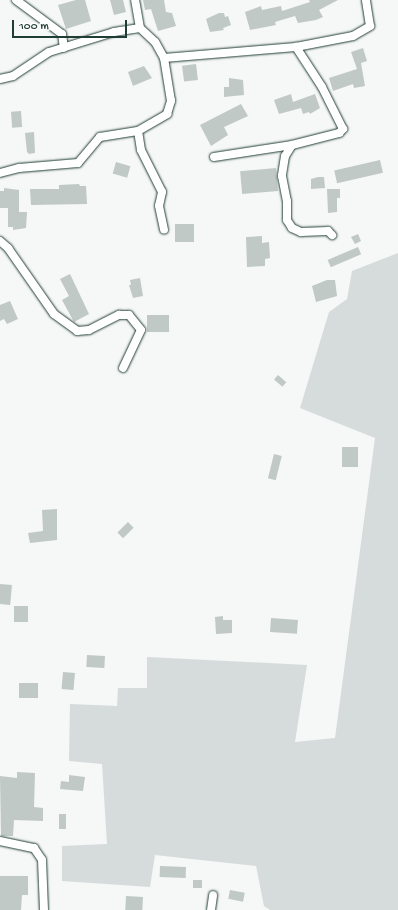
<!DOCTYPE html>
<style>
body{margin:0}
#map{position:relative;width:398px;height:910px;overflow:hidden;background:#f6f7f7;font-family:"Gochi Hand",sans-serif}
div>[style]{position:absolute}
.green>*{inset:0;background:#d6dcdb}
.building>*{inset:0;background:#c0c9c6;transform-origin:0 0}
.roads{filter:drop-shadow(0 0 1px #1f3d34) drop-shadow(0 0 1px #1f3d34)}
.street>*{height:8px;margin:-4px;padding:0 4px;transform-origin:4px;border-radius:4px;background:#fff}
span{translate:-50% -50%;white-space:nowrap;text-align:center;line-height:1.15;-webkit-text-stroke:4px #fff;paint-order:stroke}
.scale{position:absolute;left:12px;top:20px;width:115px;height:18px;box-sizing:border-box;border:2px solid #1f3d34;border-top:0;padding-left:5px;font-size:12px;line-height:14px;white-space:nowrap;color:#1f3d34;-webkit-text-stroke:3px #fff;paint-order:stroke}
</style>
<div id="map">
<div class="green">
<div style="clip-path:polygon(398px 253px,398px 910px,270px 910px,264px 906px,256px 866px,155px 855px,150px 887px,62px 881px,62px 846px,107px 844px,102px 764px,69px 761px,70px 704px,117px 706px,118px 688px,147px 688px,147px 657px,307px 665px,295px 742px,335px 738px,375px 438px,300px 408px,329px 312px,347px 299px,352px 271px)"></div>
</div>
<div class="building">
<div style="clip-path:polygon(76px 0,85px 0,91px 21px,66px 29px,58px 5px)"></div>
<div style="clip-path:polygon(110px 0,123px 0,126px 12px,114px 15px)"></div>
<div style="clip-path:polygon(143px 0,164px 0,166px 12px,172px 13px,176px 26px,158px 31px,151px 9px,145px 10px)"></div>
<div style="clip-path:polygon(309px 0,338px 0,319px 10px,323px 17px,316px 20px,298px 23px,295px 16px,275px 22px,276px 25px,250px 30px,245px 12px,261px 6px,262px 10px,281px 6px,282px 11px,310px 2px)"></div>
<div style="clip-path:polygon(219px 13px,224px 13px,225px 17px,228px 16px,231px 25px,223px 28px,224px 30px,210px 32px,206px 19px)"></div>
<div style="clip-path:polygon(363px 48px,367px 61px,361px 63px,365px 86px,354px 88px,353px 84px,333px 91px,329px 78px,357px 69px,351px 52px)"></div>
<div style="left:196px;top:64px;width:16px;height:14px;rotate:83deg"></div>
<div style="clip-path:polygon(144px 66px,152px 78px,133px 86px,128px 72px)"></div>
<div style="clip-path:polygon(229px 78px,243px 80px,244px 95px,224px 97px,224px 87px,229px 87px)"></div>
<div style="clip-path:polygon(291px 94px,293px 102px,315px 94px,320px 108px,310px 114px,309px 112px,303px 114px,301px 108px,279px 114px,274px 100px)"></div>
<div style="clip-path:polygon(241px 104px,248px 116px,224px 127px,228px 135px,211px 146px,200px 125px)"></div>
<div style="left:21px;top:111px;width:16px;height:10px;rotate:86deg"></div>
<div style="clip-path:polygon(34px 132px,35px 153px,29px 154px,27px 152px,25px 133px)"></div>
<div style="left:380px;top:160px;width:13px;height:47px;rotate:77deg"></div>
<div style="left:116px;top:162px;width:15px;height:12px;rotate:16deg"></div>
<div style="left:276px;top:168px;width:23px;height:36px;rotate:85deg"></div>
<div style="clip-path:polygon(318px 177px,324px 177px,325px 188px,311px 189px,311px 179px)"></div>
<div style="clip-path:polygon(79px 184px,80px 186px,86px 186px,87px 204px,31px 205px,30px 189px,59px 189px,59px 185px)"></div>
<div style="clip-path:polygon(4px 188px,19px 190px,19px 212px,27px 212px,26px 228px,13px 230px,13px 227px,8px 227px,8px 208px,0 208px,0 191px,4px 191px)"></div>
<div style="clip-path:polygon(327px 189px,340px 189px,340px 198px,337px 198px,337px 212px,328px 213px)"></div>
<div style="left:175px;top:224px;width:19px;height:18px"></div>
<div style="clip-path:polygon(358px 234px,361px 241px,355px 244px,351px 237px)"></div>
<div style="clip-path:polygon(262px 236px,262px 243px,269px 242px,270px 258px,265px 259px,265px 266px,247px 267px,246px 237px)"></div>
<div style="left:358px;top:247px;width:8px;height:33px;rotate:67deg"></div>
<div style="clip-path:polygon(70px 274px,89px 314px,74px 322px,62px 300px,69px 296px,60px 279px)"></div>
<div style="clip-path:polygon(140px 278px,143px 296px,133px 298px,129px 285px,131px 285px,130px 280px)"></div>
<div style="clip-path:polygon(327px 280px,335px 280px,337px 296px,316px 302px,312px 286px)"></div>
<div style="clip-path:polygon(10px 301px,18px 319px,7px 324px,4px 319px,0 321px,0 305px)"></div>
<div style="left:169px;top:315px;width:17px;height:22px;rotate:90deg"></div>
<div style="left:278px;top:375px;width:11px;height:6px;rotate:41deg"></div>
<div style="left:342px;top:447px;width:16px;height:20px"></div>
<div style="left:274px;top:454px;width:8px;height:25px;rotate:14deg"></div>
<div style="clip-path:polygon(57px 509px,57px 540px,30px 543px,28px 533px,43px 531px,42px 510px)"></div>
<div style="left:128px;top:522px;width:8px;height:15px;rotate:45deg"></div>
<div style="left:0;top:584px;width:12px;height:20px;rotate:5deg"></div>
<div style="left:14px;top:606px;width:14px;height:16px"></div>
<div style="clip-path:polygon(223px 616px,223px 620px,232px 620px,232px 633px,216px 634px,215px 617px)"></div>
<div style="left:271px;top:618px;width:27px;height:14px;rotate:4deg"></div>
<div style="left:87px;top:655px;width:18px;height:12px;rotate:3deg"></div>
<div style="left:63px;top:672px;width:12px;height:17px;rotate:5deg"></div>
<div style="left:19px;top:683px;width:19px;height:15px"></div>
<div style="clip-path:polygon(17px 772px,35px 773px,34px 807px,43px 808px,43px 821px,14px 820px,13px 836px,1px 836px,0 776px,17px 778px)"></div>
<div style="clip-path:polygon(69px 775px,85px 777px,83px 791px,60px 789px,61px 781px,69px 782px)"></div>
<div style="left:59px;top:814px;width:7px;height:15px"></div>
<div style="left:160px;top:866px;width:26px;height:11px;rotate:2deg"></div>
<div style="clip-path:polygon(0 876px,28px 876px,28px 895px,22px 895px,21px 910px,0 910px)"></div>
<div style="left:193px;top:880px;width:9px;height:8px"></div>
<div style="left:230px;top:890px;width:15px;height:9px;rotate:11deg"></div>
<div style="left:126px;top:896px;width:17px;height:14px;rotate:3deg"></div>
</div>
<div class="roads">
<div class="street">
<div style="left:16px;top:0;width:57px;rotate:36.5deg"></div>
<div style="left:62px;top:34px;width:14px;rotate:82deg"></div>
<div style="left:164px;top:58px;width:132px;rotate:-4.8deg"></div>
<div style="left:296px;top:47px;width:58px;rotate:-10.9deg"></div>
<div style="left:353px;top:36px;width:20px;rotate:-30deg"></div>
<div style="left:370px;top:26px;width:26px;rotate:-99deg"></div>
<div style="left:0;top:79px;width:13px;rotate:-13deg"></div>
<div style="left:13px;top:76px;width:43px;rotate:-33.7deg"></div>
<div style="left:49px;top:52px;width:68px;rotate:-17.1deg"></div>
<div style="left:114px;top:32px;width:26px;rotate:-9deg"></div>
<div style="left:138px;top:131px;width:19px;rotate:81deg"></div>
<div style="left:141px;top:150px;width:47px;rotate:63.4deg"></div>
<div style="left:162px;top:192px;width:14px;rotate:102deg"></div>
<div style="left:159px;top:206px;width:24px;rotate:78deg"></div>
<div style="left:292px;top:145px;width:13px;rotate:122deg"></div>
<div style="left:285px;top:156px;width:20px;rotate:99deg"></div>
<div style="left:282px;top:176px;width:25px;rotate:79deg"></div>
<div style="left:287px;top:201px;width:19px;rotate:90deg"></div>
<div style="left:287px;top:220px;width:9px;rotate:58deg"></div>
<div style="left:292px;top:228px;width:10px;rotate:24deg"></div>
<div style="left:301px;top:232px;width:27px;rotate:-2deg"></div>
<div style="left:328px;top:231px;width:6px;rotate:45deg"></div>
<div style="left:214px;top:157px;width:79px;rotate:-8.7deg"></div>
<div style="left:292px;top:145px;width:49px;rotate:-14.3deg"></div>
<div style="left:339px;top:133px;width:6px;rotate:-45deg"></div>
<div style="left:343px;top:129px;width:47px;rotate:-116.6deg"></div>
<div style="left:322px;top:87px;width:48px;rotate:-123deg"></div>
<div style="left:0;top:173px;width:20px;rotate:-15deg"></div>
<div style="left:19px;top:168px;width:59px;rotate:-4.8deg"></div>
<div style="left:78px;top:163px;width:34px;rotate:-50deg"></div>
<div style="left:100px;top:137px;width:38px;rotate:-9deg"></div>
<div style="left:138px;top:131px;width:34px;rotate:-30deg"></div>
<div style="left:167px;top:114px;width:14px;rotate:-73deg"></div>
<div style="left:171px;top:101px;width:44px;rotate:-99.2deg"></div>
<div style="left:164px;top:58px;width:18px;rotate:-119deg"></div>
<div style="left:155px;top:42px;width:21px;rotate:-137deg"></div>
<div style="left:140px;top:28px;width:28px;rotate:-100deg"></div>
<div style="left:0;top:241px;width:11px;rotate:41deg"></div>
<div style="left:8px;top:248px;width:80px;rotate:55.1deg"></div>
<div style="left:54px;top:314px;width:29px;rotate:36deg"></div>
<div style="left:77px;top:331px;width:12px;rotate:-5deg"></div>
<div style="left:89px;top:330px;width:34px;rotate:-27deg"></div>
<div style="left:119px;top:315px;width:10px"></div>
<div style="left:129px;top:315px;width:19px;rotate:51deg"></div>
<div style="left:141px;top:330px;width:42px;rotate:115.3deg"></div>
<div style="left:0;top:841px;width:35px;rotate:12deg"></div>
<div style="left:34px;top:848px;width:14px;rotate:56deg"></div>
<div style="left:42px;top:860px;width:50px;rotate:87.7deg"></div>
<div style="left:211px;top:910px;width:15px;rotate:-82deg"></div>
</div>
</div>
<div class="scale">100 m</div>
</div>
